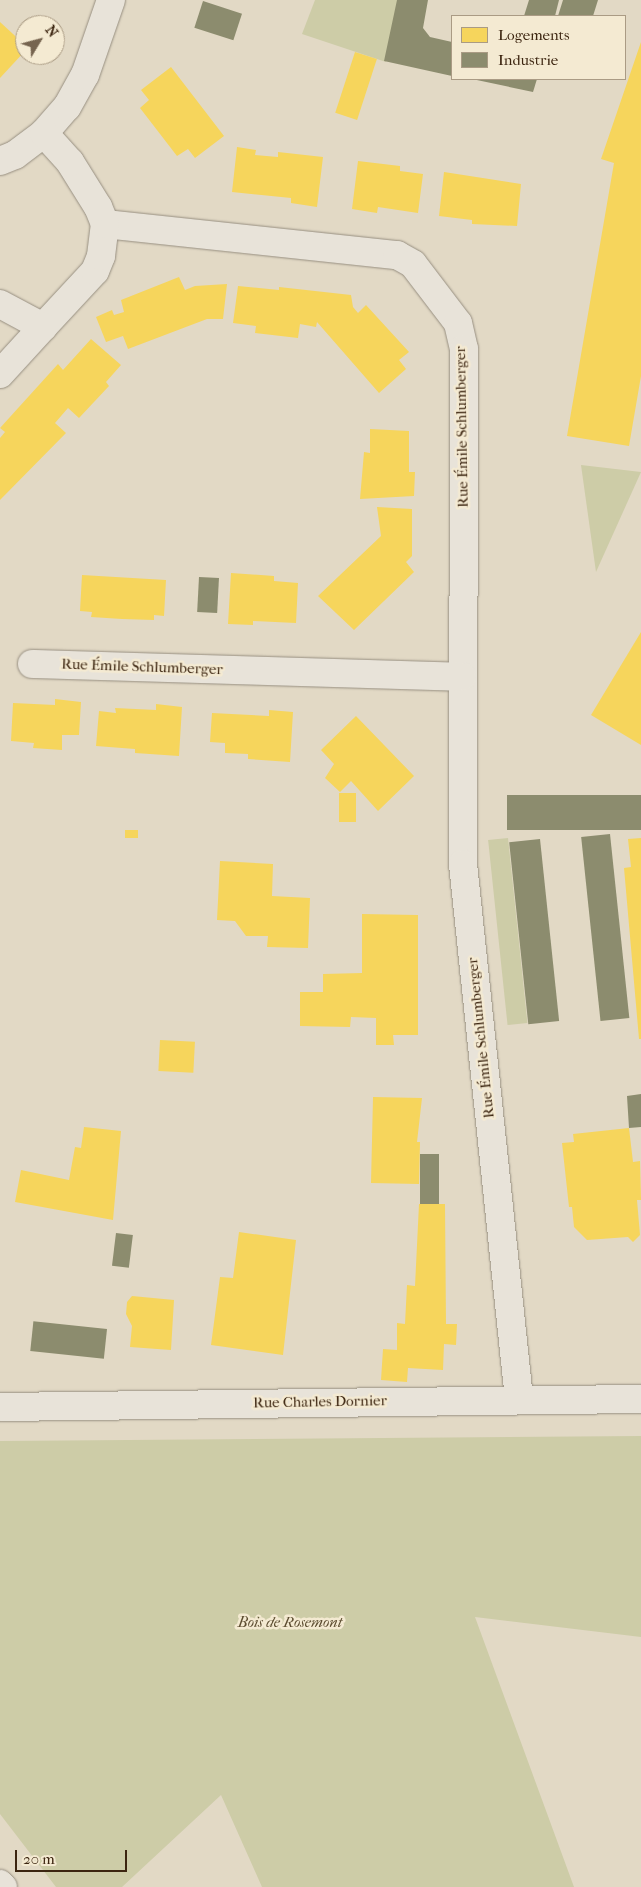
<!DOCTYPE html>
<meta charset="utf-8">
<style>
body{margin:0}
#map{position:relative;width:641px;height:1887px;overflow:hidden;background:#e2d9c5;font-family:"IM FELL French Canon",serif}
div>[style]{position:absolute}
.green>*{inset:0;background:#cdcca7;transform-origin:0 0}
.homes>*{inset:0;background:#f6d55c;transform-origin:0 0}
.industry>*{inset:0;background:#8c8c6e;transform-origin:0 0}
.roads{filter:drop-shadow(0 0 1px #978f81) drop-shadow(0 0 1px #978f81)}
.minor>*{height:28px;margin:-14px;padding:0 14px;transform-origin:14px;border-radius:14px;background:#e8e3d9}
span{translate:-50% -50%;white-space:nowrap;text-align:center;line-height:1.15;-webkit-text-stroke:5px #f4ead2;paint-order:stroke}
.street-label{font-size:15px;color:#3c2510}
.park-label{font-size:15px;color:#5c4c30;font-style:italic}
.legend{position:absolute;left:451px;top:15px;width:175px;height:65px;box-sizing:border-box;background:#f4ead2;border:1px solid #aa9b84;margin:0;padding:6px 9px;list-style:none;font-size:15px;color:#3c2510}
.legend li{display:flex;align-items:center;gap:10px;height:25px}
.legend b{width:25px;border:1px solid #aa9b84}
.north{position:absolute;left:15px;top:15px;width:50px;height:50px;box-sizing:border-box;background:#f4ead2;border:1px solid #aa9b84;border-radius:50%;rotate:53deg;font-size:14px;font-weight:700;line-height:20px;text-align:center;color:#3c2510}
.north::after{content:'';display:block;margin:auto;width:18px;height:22px;background:#76644f;clip-path:polygon(50% 0,100% 100%,50% 72%,0 100%)}
.scale{position:absolute;left:15px;top:1850px;width:112px;height:22px;box-sizing:border-box;border:2px solid #3c2510;border-top:0;padding-left:6px;font-size:15px;line-height:18px;white-space:nowrap;color:#3c2510;-webkit-text-stroke:4px #f4ead2;paint-order:stroke}
</style>
<div id="map">
<div class="green">
<div style="clip-path:polygon(315px 0,398px 0,386px 62px,302px 34px)"></div>
<div style="clip-path:polygon(581px 465px,641px 472px,596px 572px)"></div>
<div style="left:508px;top:838px;width:186px;height:20px;rotate:84deg"></div>
<div style="clip-path:polygon(641px 1436px,641px 1637px,475px 1617px,574px 1887px,262px 1887px,221px 1795px,122px 1887px,56px 1887px,0 1814px,0 1441px)"></div>
</div>
<div class="homes">
<div style="clip-path:polygon(0 22px,25px 45px,25px 51px,0 78px)"></div>
<div style="clip-path:polygon(641px 42px,641px 376px,629px 446px,567px 436px,614px 163px,601px 159px)"></div>
<div style="left:355px;top:52px;width:23px;height:64px;rotate:18deg"></div>
<div style="clip-path:polygon(171px 67px,224px 136px,195px 158px,188px 149px,177px 156px,140px 108px,149px 100px,141px 90px)"></div>
<div style="clip-path:polygon(237px 147px,256px 150px,255px 155px,278px 157px,278px 152px,323px 157px,317px 207px,291px 203px,291px 198px,232px 192px)"></div>
<div style="clip-path:polygon(358px 161px,400px 166px,400px 171px,423px 174px,418px 213px,378px 207px,377px 213px,352px 209px)"></div>
<div style="clip-path:polygon(444px 172px,521px 184px,517px 226px,472px 224px,472px 220px,439px 216px)"></div>
<div style="clip-path:polygon(179px 277px,185px 290px,195px 286px,227px 284px,223px 319px,207px 319px,128px 349px,123px 336px,106px 342px,96px 317px,112px 310px,114px 315px,124px 312px,121px 300px)"></div>
<div style="clip-path:polygon(238px 286px,279px 290px,279px 287px,351px 295px,353px 307px,358px 313px,366px 305px,409px 352px,399px 360px,406px 369px,379px 393px,317px 322px,316px 327px,300px 324px,298px 338px,255px 333px,256px 326px,233px 323px)"></div>
<div style="clip-path:polygon(91px 339px,121px 365px,106px 382px,109px 386px,79px 418px,68px 408px,55px 423px,66px 433px,0 500px,0 438px,5px 432px,0 428px,58px 364px,63px 370px)"></div>
<div style="clip-path:polygon(370px 429px,409px 431px,409px 472px,415px 472px,414px 496px,360px 499px,364px 452px,370px 453px)"></div>
<div style="clip-path:polygon(377px 507px,412px 509px,412px 556px,406px 562px,414px 572px,354px 630px,318px 596px,381px 536px)"></div>
<div style="clip-path:polygon(231px 573px,274px 576px,274px 581px,298px 583px,296px 623px,253px 621px,253px 625px,228px 624px)"></div>
<div style="clip-path:polygon(82px 575px,166px 580px,164px 616px,154px 615px,154px 620px,122px 619px,91px 617px,92px 612px,80px 611px)"></div>
<div style="clip-path:polygon(641px 632px,641px 745px,591px 715px)"></div>
<div style="clip-path:polygon(55px 699px,81px 702px,79px 735px,62px 735px,62px 750px,33px 748px,34px 743px,11px 741px,13px 703px,55px 705px)"></div>
<div style="clip-path:polygon(156px 704px,182px 707px,179px 756px,135px 753px,135px 749px,96px 746px,99px 711px,116px 713px,115px 708px,156px 710px)"></div>
<div style="clip-path:polygon(269px 710px,293px 712px,290px 762px,248px 759px,248px 754px,225px 753px,225px 743px,210px 742px,212px 713px,269px 716px)"></div>
<div style="clip-path:polygon(356px 716px,414px 776px,378px 811px,351px 781px,340px 792px,325px 778px,334px 764px,321px 750px)"></div>
<div style="left:339px;top:793px;width:17px;height:29px"></div>
<div style="left:125px;top:830px;width:13px;height:8px"></div>
<div style="clip-path:polygon(641px 838px,641px 1039px,639px 1039px,624px 868px,631px 867px,628px 839px)"></div>
<div style="clip-path:polygon(220px 861px,273px 864px,272px 896px,310px 898px,308px 948px,267px 947px,268px 936px,246px 936px,235px 921px,217px 920px)"></div>
<div style="clip-path:polygon(362px 914px,418px 915px,418px 1035px,393px 1035px,394px 1045px,376px 1045px,376px 1018px,351px 1017px,350px 1027px,300px 1026px,300px 992px,323px 992px,323px 974px,362px 973px)"></div>
<div style="left:160px;top:1040px;width:35px;height:31px;rotate:3deg"></div>
<div style="clip-path:polygon(373px 1097px,422px 1098px,417px 1142px,420px 1142px,419px 1184px,371px 1183px)"></div>
<div style="clip-path:polygon(84px 1127px,121px 1131px,113px 1220px,15px 1202px,21px 1170px,69px 1180px,75px 1147px,81px 1148px)"></div>
<div style="clip-path:polygon(629px 1128px,633px 1162px,640px 1161px,641px 1200px,637px 1200px,640px 1235px,633px 1242px,628px 1237px,587px 1240px,574px 1227px,572px 1207px,569px 1207px,562px 1143px,574px 1142px,573px 1134px)"></div>
<div style="clip-path:polygon(419px 1204px,445px 1204px,446px 1324px,457px 1324px,456px 1345px,444px 1344px,443px 1370px,408px 1368px,407px 1382px,381px 1380px,383px 1349px,397px 1350px,397px 1323px,405px 1324px,407px 1285px,415px 1286px)"></div>
<div style="clip-path:polygon(239px 1232px,296px 1240px,283px 1355px,211px 1345px,220px 1277px,233px 1278px)"></div>
<div style="clip-path:polygon(132px 1296px,174px 1300px,171px 1350px,130px 1347px,132px 1326px,126px 1314px,127px 1302px)"></div>
</div>
<div class="industry">
<div style="clip-path:polygon(397px 0,428px 0,423px 28px,430px 37px,452px 42px,452px 76px,384px 61px)"></div>
<div style="clip-path:polygon(529px 0,559px 0,555px 16px,524px 16px)"></div>
<div style="clip-path:polygon(563px 0,598px 0,593px 16px,558px 16px)"></div>
<div style="left:203px;top:1px;width:41px;height:28px;rotate:18deg"></div>
<div style="clip-path:polygon(472px 79px,537px 79px,533px 92px)"></div>
<div style="left:199px;top:577px;width:20px;height:35px;rotate:3deg"></div>
<div style="left:641px;top:795px;width:35px;height:134px;rotate:90deg"></div>
<div style="left:610px;top:834px;width:185px;height:29px;rotate:84deg"></div>
<div style="left:540px;top:839px;width:183px;height:31px;rotate:84deg"></div>
<div style="clip-path:polygon(641px 1094px,641px 1127px,629px 1128px,627px 1096px)"></div>
<div style="left:420px;top:1154px;width:19px;height:50px"></div>
<div style="left:116px;top:1233px;width:17px;height:33px;rotate:7deg"></div>
<div style="left:107px;top:1329px;width:30px;height:74px;rotate:96deg"></div>
</div>
<div class="roads">
<div class="minor">
<div style="left:0;top:161px;width:16px;rotate:-22deg"></div>
<div style="left:15px;top:155px;width:36px;rotate:-37deg"></div>
<div style="left:44px;top:133px;width:35px;rotate:-49deg"></div>
<div style="left:67px;top:107px;width:37px;rotate:-61deg"></div>
<div style="left:85px;top:75px;width:79px;rotate:-70.9deg"></div>
<div style="left:105px;top:224px;width:294px;rotate:6.1deg"></div>
<div style="left:397px;top:255px;width:18px;rotate:29deg"></div>
<div style="left:413px;top:264px;width:74px;rotate:52.7deg"></div>
<div style="left:458px;top:323px;width:27px;rotate:77deg"></div>
<div style="left:464px;top:349px;width:515px;rotate:90.11deg"></div>
<div style="left:463px;top:864px;width:538px;rotate:84.02deg"></div>
<div style="left:0;top:304px;width:49px;rotate:28.1deg"></div>
<div style="left:43px;top:327px;width:76px;rotate:-47.1deg"></div>
<div style="left:95px;top:271px;width:16px;rotate:-68deg"></div>
<div style="left:101px;top:256px;width:32px;rotate:-83deg"></div>
<div style="left:105px;top:224px;width:18px;rotate:-112deg"></div>
<div style="left:98px;top:207px;width:53px;rotate:-121.9deg"></div>
<div style="left:70px;top:162px;width:39px;rotate:-132deg"></div>
<div style="left:0;top:374px;width:64px;rotate:-47.5deg"></div>
<div style="left:32px;top:664px;width:430px;rotate:1.7deg"></div>
<div style="left:0;top:1407px;width:641px;rotate:-0.72deg"></div>
<div style="left:0;top:1884px;width:4px;rotate:45deg"></div>
</div>
</div>
<div class="street-label">
<span style="left:462px;top:427px;rotate:-91deg">Rue Émile Schlumberger</span>
<span style="left:142px;top:667px;rotate:2deg">Rue Émile Schlumberger</span>
<span style="left:481px;top:1038px;rotate:-96deg">Rue Émile Schlumberger</span>
<span style="left:320px;top:1402px;rotate:-1deg">Rue Charles Dornier</span>
</div>
<div class="park-label">
<span style="left:290px;top:1623px">Bois de Rosemont</span>
</div>
<ul class="legend">
<li><b style="height:14px;background:#f6d55c"></b>Logements</li>
<li><b style="height:14px;background:#8c8c6e"></b>Industrie</li>
</ul>
<div class="north">N</div>
<div class="scale">20 m</div>
</div>
